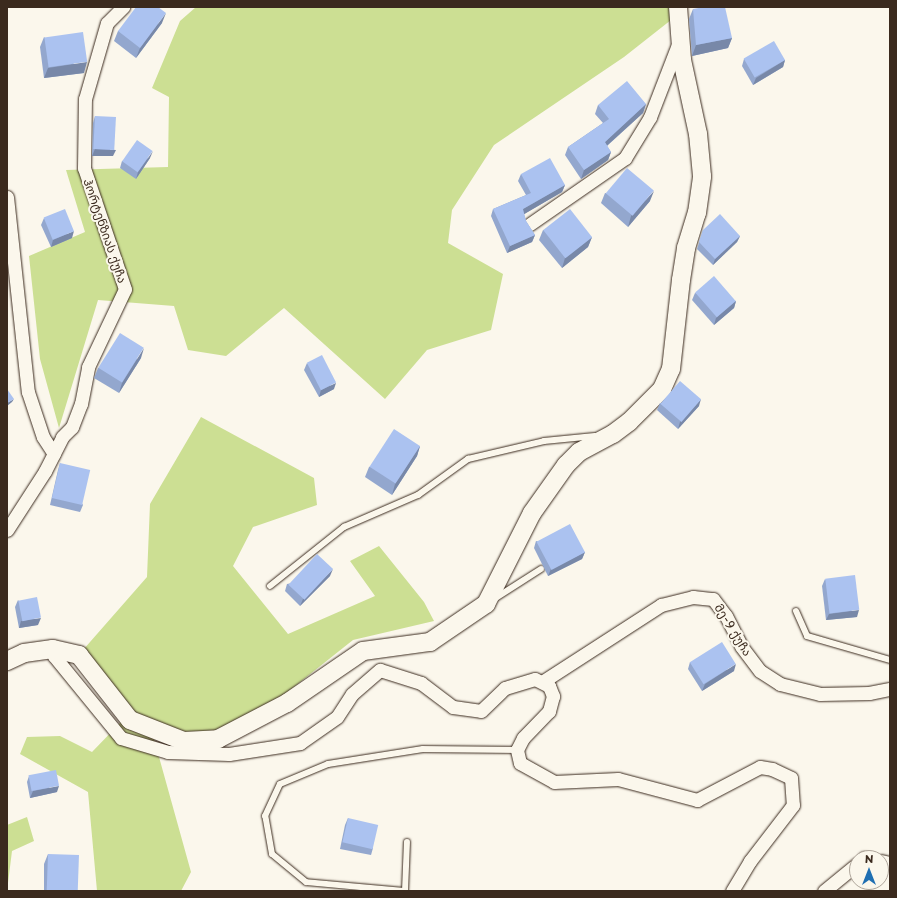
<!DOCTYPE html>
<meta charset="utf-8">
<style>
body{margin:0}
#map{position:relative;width:897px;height:898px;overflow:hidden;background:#fbf7ec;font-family:"Playpen Sans","Noto Sans Georgian",sans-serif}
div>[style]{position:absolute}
.green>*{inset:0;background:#ccdf93}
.roads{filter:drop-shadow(0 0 1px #3b2a1e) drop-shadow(0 0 1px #3b2a1e)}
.lane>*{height:6px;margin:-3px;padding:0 3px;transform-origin:3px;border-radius:3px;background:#fbf7ec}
.street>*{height:13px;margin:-6.5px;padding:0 6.5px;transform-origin:6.5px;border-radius:6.5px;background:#fbf7ec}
.secondary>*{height:18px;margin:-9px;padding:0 9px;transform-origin:9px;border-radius:9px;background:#fbf7ec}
.wall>*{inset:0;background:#93a7ce}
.shaded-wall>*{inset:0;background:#7888a8}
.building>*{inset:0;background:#abc2f0;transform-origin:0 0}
span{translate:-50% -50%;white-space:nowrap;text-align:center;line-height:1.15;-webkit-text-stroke:4px #fbf7ec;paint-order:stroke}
.street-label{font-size:12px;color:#3b2a1e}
.frame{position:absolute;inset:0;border:8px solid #3b2a1e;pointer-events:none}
.north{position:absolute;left:849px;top:850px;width:40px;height:40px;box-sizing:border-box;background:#fbf7ec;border:1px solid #aea59a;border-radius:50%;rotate:0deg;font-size:11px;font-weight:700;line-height:16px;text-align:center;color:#3b2a1e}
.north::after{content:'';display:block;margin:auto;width:14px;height:18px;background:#1f6fb2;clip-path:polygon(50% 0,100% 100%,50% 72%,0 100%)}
</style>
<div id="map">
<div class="green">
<div style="clip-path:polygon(196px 7px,669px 7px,671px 20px,624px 57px,494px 145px,452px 210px,448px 243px,503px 274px,491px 330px,427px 350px,385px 399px,284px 308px,226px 356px,188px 350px,174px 306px,98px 300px,59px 428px,40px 359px,29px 256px,85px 232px,66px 170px,168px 167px,169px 97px,152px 88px,180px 21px)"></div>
<div style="clip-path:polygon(201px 417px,314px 478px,317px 505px,253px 527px,233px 566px,288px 634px,375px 596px,350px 561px,379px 546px,424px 602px,434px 621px,353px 640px,285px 694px,213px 733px,182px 733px,135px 715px,83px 650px,147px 577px,150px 504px)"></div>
<div style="clip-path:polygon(121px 722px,154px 739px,191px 872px,181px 891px,97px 891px,88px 792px,20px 754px,27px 737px,60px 736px,92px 752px)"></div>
<div style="clip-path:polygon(27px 817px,34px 841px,12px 851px,7px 891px,7px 825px)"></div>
</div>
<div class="roads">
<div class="lane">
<div style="left:270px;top:586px;width:95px;rotate:-38.6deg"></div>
<div style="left:344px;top:527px;width:81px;rotate:-23.4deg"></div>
<div style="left:418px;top:495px;width:62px;rotate:-35.8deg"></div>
<div style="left:468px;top:459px;width:78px;rotate:-13.3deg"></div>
<div style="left:544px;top:441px;width:51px;rotate:-5.6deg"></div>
<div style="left:494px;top:599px;width:56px;rotate:-32.6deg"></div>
<div style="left:796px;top:611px;width:27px;rotate:66deg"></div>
<div style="left:807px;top:636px;width:86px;rotate:16.1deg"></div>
<div style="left:404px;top:891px;width:98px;rotate:-174.8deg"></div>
<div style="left:306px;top:882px;width:44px;rotate:-140.5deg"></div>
<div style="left:272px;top:854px;width:39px;rotate:-100deg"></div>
<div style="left:265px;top:816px;width:35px;rotate:-65deg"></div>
<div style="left:280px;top:784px;width:52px;rotate:-22.6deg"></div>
<div style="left:328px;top:764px;width:96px;rotate:-9deg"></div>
<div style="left:423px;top:749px;width:94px;rotate:0.6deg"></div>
<div style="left:405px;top:891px;width:49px;rotate:-87.7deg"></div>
</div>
<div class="street">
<div style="left:7px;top:197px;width:196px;rotate:83.9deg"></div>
<div style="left:28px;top:392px;width:47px;rotate:71.6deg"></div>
<div style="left:43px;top:437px;width:20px;rotate:57deg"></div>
<div style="left:530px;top:224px;width:116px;rotate:-34.8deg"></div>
<div style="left:625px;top:158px;width:48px;rotate:-58.6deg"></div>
<div style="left:650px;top:117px;width:80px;rotate:-68.9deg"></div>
<div style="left:7px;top:530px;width:70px;rotate:-57.2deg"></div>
<div style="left:45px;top:471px;width:38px;rotate:-63deg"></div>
<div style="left:62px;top:437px;width:14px;rotate:-45deg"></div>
<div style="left:72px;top:427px;width:25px;rotate:-69deg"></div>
<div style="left:81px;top:404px;width:38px;rotate:-79deg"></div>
<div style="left:88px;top:367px;width:86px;rotate:-64.6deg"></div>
<div style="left:125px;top:289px;width:128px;rotate:-108.7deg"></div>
<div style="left:84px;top:168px;width:69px;rotate:-89.2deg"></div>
<div style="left:85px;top:99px;width:79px;rotate:-73.9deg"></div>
<div style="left:107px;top:23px;width:23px;rotate:-45deg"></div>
<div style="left:53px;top:649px;width:7px;rotate:82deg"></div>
<div style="left:54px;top:656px;width:106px;rotate:50.7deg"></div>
<div style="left:121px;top:738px;width:49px;rotate:16.6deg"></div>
<div style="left:168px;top:752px;width:61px;rotate:1.9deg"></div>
<div style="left:229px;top:754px;width:72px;rotate:-8.8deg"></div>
<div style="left:300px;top:743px;width:45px;rotate:-35.1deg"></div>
<div style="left:337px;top:717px;width:27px;rotate:-57deg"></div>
<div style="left:352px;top:694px;width:37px;rotate:-41deg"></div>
<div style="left:380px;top:670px;width:43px;rotate:17.6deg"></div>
<div style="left:421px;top:683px;width:40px;rotate:37deg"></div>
<div style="left:453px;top:707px;width:28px;rotate:8deg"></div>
<div style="left:481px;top:711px;width:33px;rotate:-44deg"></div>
<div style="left:505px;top:688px;width:31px;rotate:-17deg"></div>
<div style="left:535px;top:679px;width:16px;rotate:27deg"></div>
<div style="left:549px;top:686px;width:11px;rotate:68deg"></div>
<div style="left:553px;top:696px;width:16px;rotate:105deg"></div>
<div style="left:549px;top:711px;width:37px;rotate:134deg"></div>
<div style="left:523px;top:738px;width:13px;rotate:117deg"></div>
<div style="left:517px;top:750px;width:13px;rotate:77deg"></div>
<div style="left:520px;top:763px;width:39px;rotate:29deg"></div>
<div style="left:554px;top:782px;width:64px;rotate:-2.7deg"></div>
<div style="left:618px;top:779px;width:82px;rotate:14.9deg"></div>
<div style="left:697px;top:800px;width:71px;rotate:-27.6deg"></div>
<div style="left:760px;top:767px;width:12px;rotate:9deg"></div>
<div style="left:772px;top:769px;width:21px;rotate:25deg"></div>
<div style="left:791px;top:778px;width:27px;rotate:86deg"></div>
<div style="left:793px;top:805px;width:71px;rotate:127.5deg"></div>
<div style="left:750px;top:861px;width:35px;rotate:121deg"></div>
<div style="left:542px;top:682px;width:142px;rotate:-32.9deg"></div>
<div style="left:661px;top:605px;width:33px;rotate:-14deg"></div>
<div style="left:693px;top:597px;width:20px;rotate:6deg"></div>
<div style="left:713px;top:599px;width:21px;rotate:53deg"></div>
<div style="left:726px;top:616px;width:34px;rotate:63deg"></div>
<div style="left:741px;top:646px;width:31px;rotate:53deg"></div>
<div style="left:760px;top:671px;width:24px;rotate:33deg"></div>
<div style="left:780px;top:684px;width:41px;rotate:14deg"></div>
<div style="left:820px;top:694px;width:49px;rotate:-1.2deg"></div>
<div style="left:869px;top:693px;width:21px;rotate:-11deg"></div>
<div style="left:864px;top:858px;width:1px"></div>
<div style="left:881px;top:861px;width:9px;rotate:13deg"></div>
<div style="left:824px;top:891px;width:43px;rotate:-39.3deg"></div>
</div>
<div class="secondary">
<div style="left:7px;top:661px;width:19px;rotate:-25deg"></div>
<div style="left:24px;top:653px;width:29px;rotate:-8deg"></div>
<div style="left:53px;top:649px;width:27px;rotate:13deg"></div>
<div style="left:79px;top:655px;width:83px;rotate:51.9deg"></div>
<div style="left:130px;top:720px;width:58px;rotate:21.3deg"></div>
<div style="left:184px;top:741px;width:34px;rotate:-3deg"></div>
<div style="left:218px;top:739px;width:78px;rotate:-27.6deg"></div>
<div style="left:287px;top:703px;width:92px;rotate:-34.4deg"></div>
<div style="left:363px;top:651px;width:68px;rotate:-7.7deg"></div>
<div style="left:430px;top:642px;width:68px;rotate:-34.2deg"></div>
<div style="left:486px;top:604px;width:102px;rotate:-63.2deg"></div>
<div style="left:532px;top:513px;width:59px;rotate:-54.7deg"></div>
<div style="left:566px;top:465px;width:18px;rotate:-45deg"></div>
<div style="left:579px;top:452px;width:38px;rotate:-28deg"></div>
<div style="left:613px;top:434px;width:20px;rotate:-37deg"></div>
<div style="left:629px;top:422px;width:47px;rotate:-45deg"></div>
<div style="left:662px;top:389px;width:22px;rotate:-66deg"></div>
<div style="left:671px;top:369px;width:90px;rotate:-83.6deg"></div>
<div style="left:681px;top:280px;width:32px;rotate:-81deg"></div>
<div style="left:686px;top:248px;width:37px;rotate:-73deg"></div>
<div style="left:697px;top:213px;width:37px;rotate:-82deg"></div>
<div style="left:702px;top:176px;width:42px;rotate:-95.4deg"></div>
<div style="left:698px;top:134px;width:76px;rotate:-102.2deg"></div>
<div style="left:682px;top:60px;width:53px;rotate:-94.3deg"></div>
</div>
</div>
<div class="wall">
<div style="clip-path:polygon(693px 9px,732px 38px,728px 48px,692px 56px,689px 19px)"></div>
<div style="clip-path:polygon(162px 23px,136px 58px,114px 41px,118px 31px)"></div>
<div style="clip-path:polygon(44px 37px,84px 73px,44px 78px,40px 47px)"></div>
<div style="clip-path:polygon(744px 59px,785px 60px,783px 67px,753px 85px,742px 66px)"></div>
<div style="clip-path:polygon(646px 104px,643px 113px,607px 146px,611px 152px,608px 160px,581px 179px,565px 155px,568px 147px,603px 123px,595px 114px,598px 105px)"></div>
<div style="clip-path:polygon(95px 116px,113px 156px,92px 156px,93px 123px)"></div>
<div style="clip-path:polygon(150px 158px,136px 179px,120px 168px,122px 161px)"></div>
<div style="clip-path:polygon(521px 174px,565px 185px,562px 192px,524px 214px,526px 221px,535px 235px,532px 242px,507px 253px,491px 216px,493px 209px,526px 195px,518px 181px)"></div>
<div style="clip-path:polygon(605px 193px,650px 201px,628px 227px,601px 203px)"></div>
<div style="clip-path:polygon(44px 218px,72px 238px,51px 247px,41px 225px)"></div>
<div style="clip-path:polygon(543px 230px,592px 237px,588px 247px,562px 268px,539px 240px)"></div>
<div style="clip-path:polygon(703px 230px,740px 236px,737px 242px,713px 265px,697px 249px)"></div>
<div style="clip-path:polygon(695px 293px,736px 301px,734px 308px,714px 325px,692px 300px)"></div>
<div style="clip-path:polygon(141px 358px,119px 393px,94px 378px,98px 368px)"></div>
<div style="clip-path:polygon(307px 363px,334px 389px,319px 397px,304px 370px)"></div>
<div style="clip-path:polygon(660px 403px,699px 406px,678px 429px,657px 410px)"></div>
<div style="clip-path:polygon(420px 446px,417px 456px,392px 495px,365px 477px,369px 467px)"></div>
<div style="clip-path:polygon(60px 463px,83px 505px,80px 512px,50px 505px,58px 470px)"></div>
<div style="clip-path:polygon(536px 541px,585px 552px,582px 559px,548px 576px,534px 548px)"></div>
<div style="clip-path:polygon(330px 576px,300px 606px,285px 591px,287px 584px)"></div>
<div style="clip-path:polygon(825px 579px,857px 617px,826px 620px,822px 586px)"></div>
<div style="clip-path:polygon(18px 600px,38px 625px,19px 628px,15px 607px)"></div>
<div style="clip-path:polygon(690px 662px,734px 671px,702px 691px,688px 669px)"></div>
<div style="clip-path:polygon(29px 776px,57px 792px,30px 798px,27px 782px)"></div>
<div style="clip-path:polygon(348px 818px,373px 848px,371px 855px,340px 849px,345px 825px)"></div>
<div style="clip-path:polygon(48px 854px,78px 891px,44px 891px,44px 864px)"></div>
</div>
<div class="shaded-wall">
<div style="clip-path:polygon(166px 13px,162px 23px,136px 58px,140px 48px)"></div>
<div style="clip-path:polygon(732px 38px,728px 48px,692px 56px,696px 45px)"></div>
<div style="clip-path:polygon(785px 60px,783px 67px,753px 85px,756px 78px)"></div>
<div style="clip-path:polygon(87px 62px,84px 73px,44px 78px,48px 68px)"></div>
<div style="clip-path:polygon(646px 104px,643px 113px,601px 151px,605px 142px)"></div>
<div style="clip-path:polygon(95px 149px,116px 150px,113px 156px,92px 156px)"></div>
<div style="clip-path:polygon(153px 151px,150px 158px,136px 179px,138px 172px)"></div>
<div style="clip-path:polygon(611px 152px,608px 160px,581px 179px,584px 170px)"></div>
<div style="clip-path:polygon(565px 185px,562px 192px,521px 216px,523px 209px)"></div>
<div style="clip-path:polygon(654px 191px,650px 201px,628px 227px,631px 216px)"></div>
<div style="clip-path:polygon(74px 231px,72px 238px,51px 247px,53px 240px)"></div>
<div style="clip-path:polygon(535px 235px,532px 242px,507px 253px,510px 246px)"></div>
<div style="clip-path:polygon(740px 236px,737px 242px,713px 265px,715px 259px)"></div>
<div style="clip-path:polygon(592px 237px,588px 247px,562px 268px,565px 258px)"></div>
<div style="clip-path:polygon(736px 301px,734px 308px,714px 325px,716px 318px)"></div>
<div style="clip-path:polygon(144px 348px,141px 358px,119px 393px,122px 383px)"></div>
<div style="clip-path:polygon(336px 383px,334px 389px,319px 397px,321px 390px)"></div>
<div style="clip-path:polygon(14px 399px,12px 402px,7px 406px,7px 403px)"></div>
<div style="clip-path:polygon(701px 399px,699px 406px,678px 429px,680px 422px)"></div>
<div style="clip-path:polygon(420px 446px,417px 456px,392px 495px,395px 484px)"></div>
<div style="clip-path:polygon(585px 552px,582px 559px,548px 576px,551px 569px)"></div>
<div style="clip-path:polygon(333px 569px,330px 576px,300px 606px,303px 599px)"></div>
<div style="clip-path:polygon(859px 610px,857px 617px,826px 620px,829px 614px)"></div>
<div style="clip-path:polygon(41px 618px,38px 625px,19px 628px,21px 621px)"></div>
<div style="clip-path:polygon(736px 664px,734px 671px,702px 691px,705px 684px)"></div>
<div style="clip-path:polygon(59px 786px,57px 792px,30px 798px,33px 791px)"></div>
</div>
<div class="building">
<div style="clip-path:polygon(136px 7px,158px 7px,166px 13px,140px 48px,118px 31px)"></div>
<div style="clip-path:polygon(704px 7px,725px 7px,732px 38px,696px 45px,693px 9px)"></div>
<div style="left:83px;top:32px;width:30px;height:39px;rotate:82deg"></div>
<div style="left:774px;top:41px;width:22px;height:35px;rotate:60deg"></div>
<div style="clip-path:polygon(627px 81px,646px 104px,605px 142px,611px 152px,584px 170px,568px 147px,609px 119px,598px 105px)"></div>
<div style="left:95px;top:116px;width:21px;height:33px;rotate:3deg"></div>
<div style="left:137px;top:140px;width:19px;height:26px;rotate:35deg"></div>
<div style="clip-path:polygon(550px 158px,565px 185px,523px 209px,526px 221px,535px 235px,510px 246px,493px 209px,531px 193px,521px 174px)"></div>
<div style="left:627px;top:168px;width:35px;height:33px;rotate:40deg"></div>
<div style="left:65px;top:209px;width:24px;height:23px;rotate:68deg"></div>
<div style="left:570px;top:209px;width:36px;height:34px;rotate:52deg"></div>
<div style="clip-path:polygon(720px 214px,740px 236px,715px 259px,699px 242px,703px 230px)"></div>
<div style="left:714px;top:276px;width:33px;height:25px;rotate:49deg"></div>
<div style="left:120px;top:333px;width:28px;height:41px;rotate:32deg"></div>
<div style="left:322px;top:355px;width:31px;height:17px;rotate:63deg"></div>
<div style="left:680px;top:381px;width:28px;height:30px;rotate:41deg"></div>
<div style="clip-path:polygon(7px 389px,14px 399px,7px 403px)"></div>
<div style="left:394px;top:429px;width:31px;height:45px;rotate:33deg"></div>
<div style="left:60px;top:463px;width:31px;height:36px;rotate:13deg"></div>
<div style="left:570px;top:524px;width:32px;height:38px;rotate:62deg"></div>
<div style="left:317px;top:554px;width:22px;height:42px;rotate:43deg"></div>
<div style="left:855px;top:575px;width:35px;height:30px;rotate:83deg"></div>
<div style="left:37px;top:597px;width:21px;height:19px;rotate:79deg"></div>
<div style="left:722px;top:642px;width:26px;height:38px;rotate:58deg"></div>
<div style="left:56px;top:770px;width:16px;height:28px;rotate:79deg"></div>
<div style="left:348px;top:818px;width:31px;height:25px;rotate:13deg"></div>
<div style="left:48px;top:854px;width:31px;height:37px;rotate:2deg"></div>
</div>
<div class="street-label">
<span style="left:105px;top:231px;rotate:71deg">ჰორტენზიას ქუჩა</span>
<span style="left:733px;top:630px;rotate:58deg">მე-9 ქუჩა</span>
</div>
<div class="frame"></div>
<div class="north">N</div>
</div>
